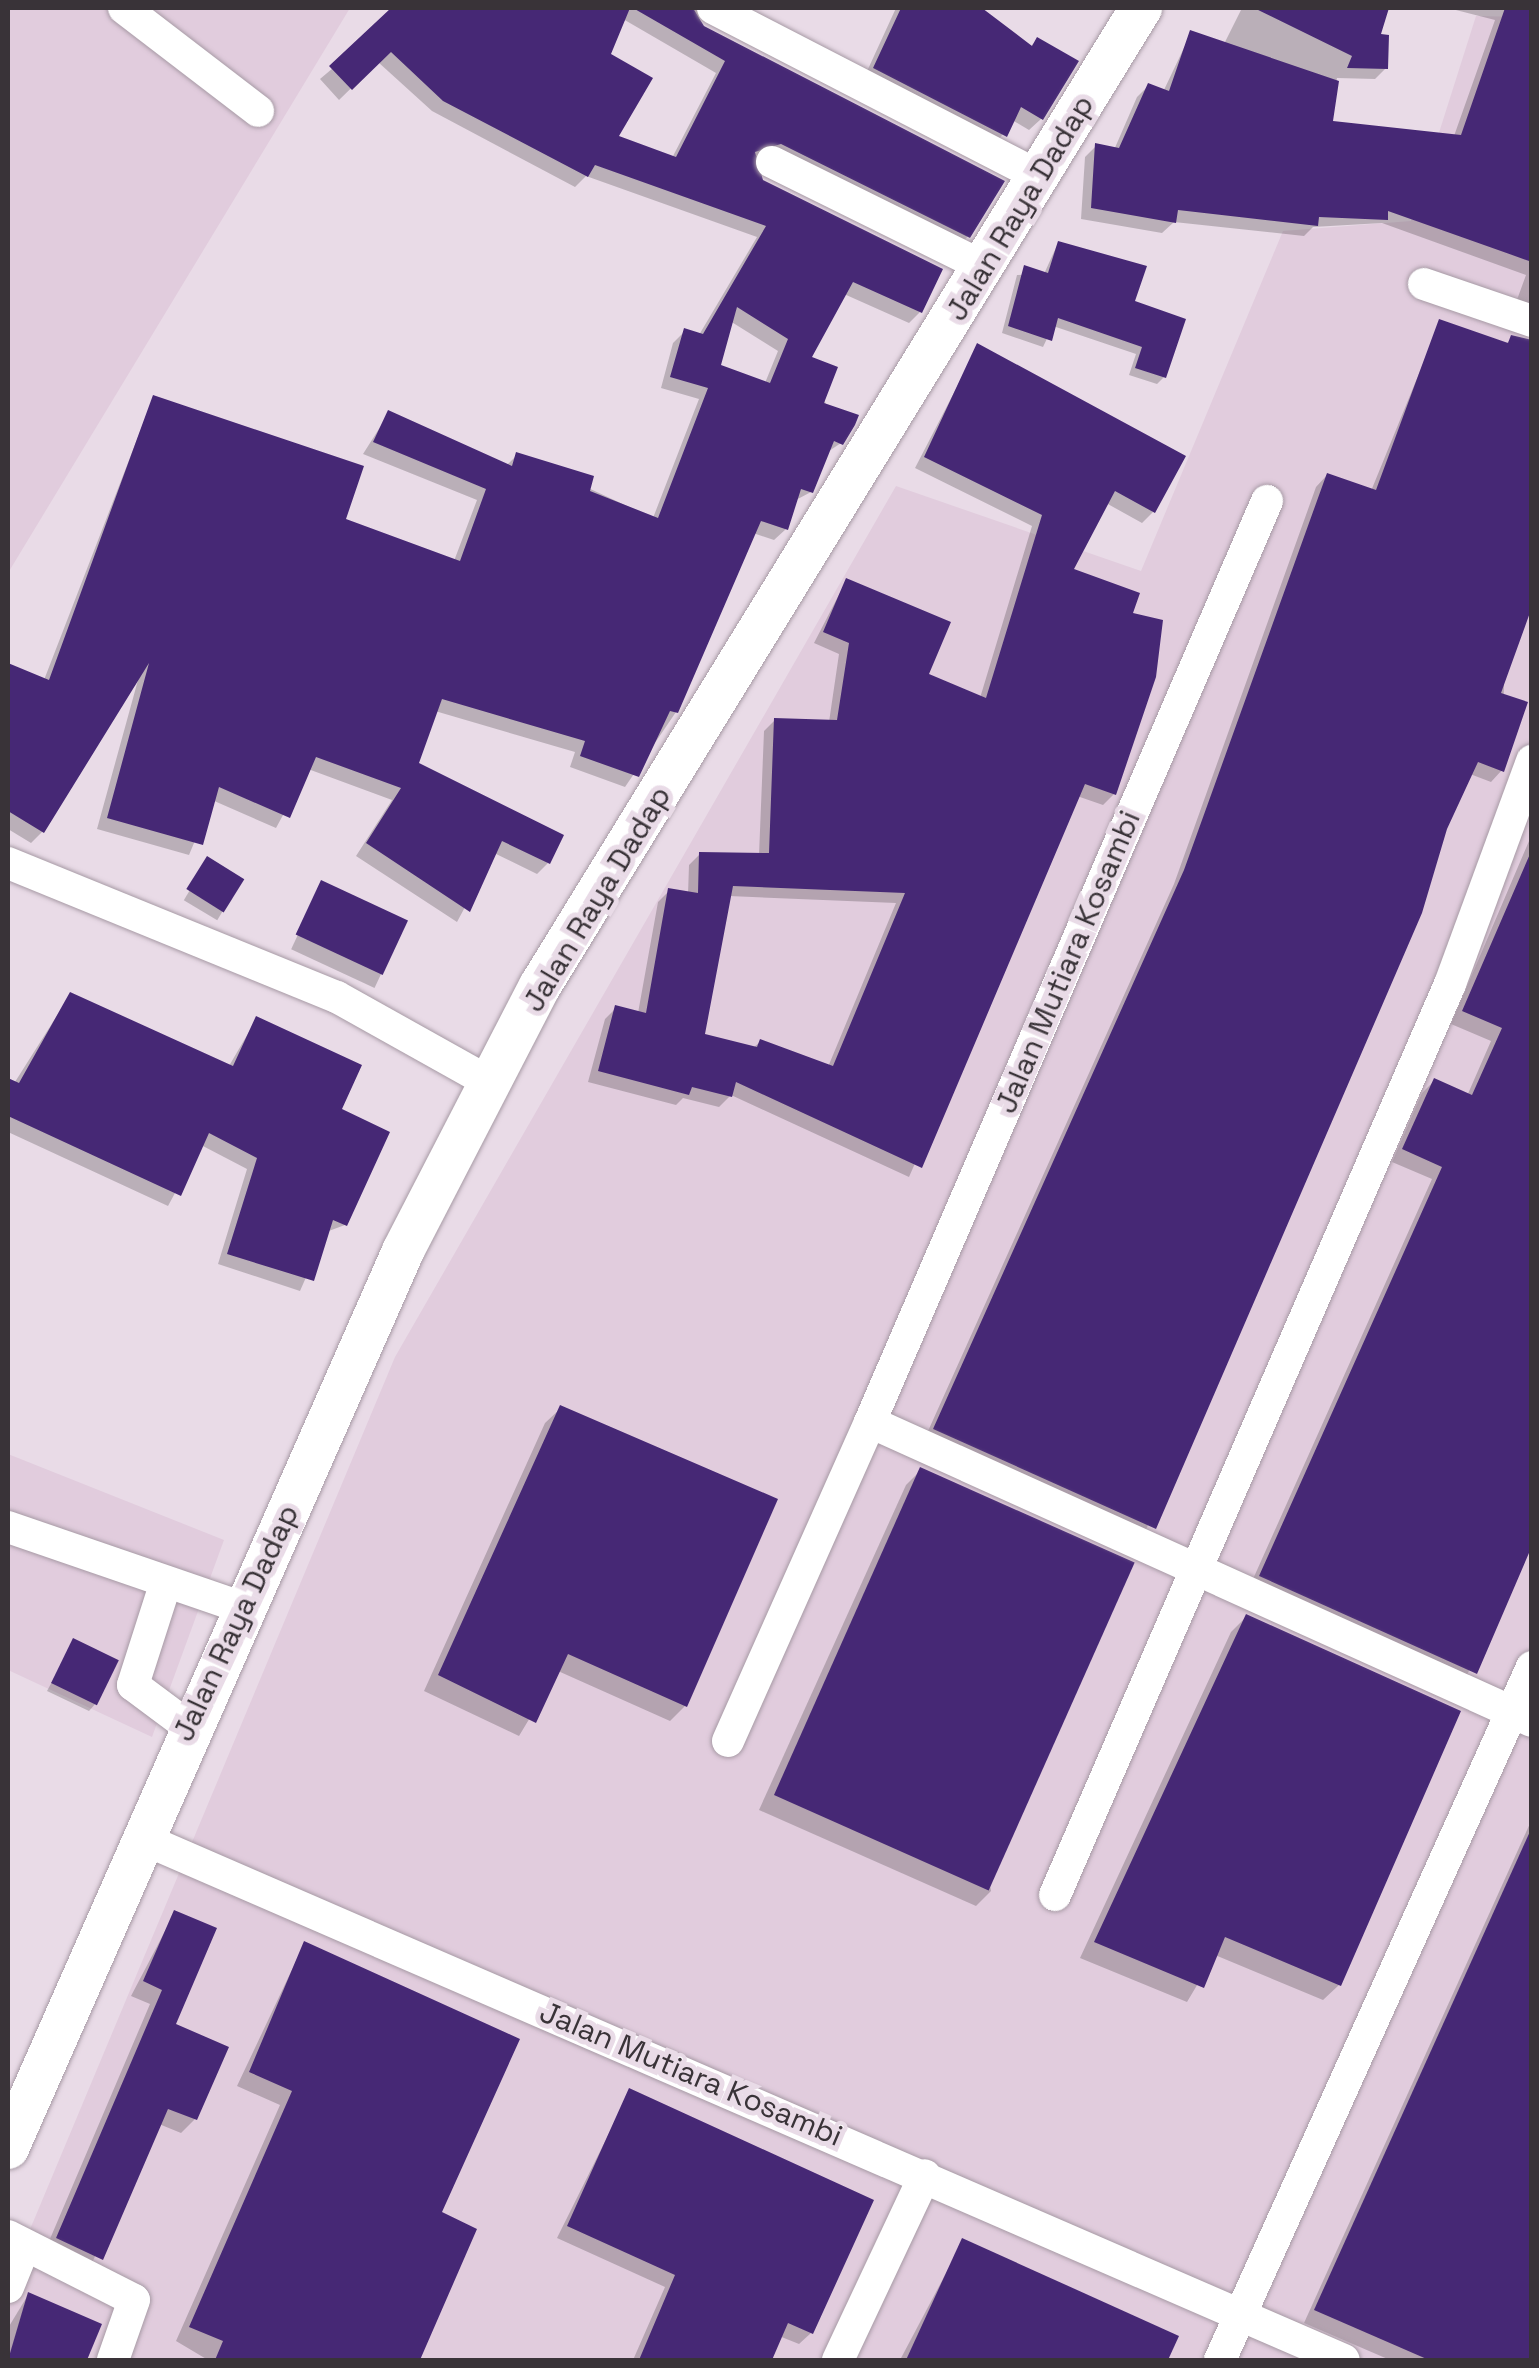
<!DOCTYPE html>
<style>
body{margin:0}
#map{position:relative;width:1539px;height:2368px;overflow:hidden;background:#e9dbe7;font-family:"Space Grotesk",sans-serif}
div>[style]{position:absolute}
.built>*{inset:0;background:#e1ccdd}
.shadow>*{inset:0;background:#0003;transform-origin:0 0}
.building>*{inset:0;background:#462875;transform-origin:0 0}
.roads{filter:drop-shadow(0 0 2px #a79aa5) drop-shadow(0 0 2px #a79aa5)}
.minor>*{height:32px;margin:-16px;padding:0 16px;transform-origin:16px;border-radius:16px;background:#fff}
.major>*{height:42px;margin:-21px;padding:0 21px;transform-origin:21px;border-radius:21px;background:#fff}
span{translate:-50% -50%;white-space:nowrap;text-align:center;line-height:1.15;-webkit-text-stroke:10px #e9dbe7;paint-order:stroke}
.street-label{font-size:30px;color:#393338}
.frame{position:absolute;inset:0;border:10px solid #393338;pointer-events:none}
</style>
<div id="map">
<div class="built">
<div style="clip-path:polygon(8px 8px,350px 8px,8px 573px)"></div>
<div style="clip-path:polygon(1476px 16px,1531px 17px,1531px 2360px,8px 2360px,8px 2282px,395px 1357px,896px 486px,1141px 571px,1283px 231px,1411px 221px)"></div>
<div style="clip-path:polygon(8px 1454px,224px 1540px,152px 1737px,8px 1670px)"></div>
</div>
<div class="shadow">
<div style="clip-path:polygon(evenodd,404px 8px,696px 8px,702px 28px,968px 236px,957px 248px,768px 154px,754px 159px,761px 182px,920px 312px,909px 323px,844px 294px,808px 358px,841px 443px,826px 453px,811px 492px,794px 501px,786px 529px,774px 540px,753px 533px,676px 712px,625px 787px,570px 767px,575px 752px,435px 711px,416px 764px,548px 863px,537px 874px,494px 853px,457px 922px,356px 856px,392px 800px,308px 769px,276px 828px,212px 800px,189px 855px,97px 829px,138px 680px,42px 832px,31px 843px,8px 829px,8px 666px,44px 680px,153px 398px,343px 520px,454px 561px,477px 500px,363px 454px,389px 413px,506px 466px,517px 455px,653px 518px,699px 399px,661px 388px,673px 343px,685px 331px,699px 335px,757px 237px,586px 176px,575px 187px,432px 111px,378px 62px,339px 100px,320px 79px,404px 8px,623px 19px,716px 73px,672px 158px,616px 138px,608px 55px,623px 19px,404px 8px,730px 321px,778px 351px,765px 383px,718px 366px,730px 321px)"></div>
<div style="clip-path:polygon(896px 8px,978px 8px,1030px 47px,1037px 40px,1076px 62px,1041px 119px,1029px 130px,1012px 120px,994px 147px,863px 80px)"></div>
<div style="clip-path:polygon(1242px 8px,1386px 8px,1378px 37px,1386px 68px,1375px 79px,1337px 78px,1330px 123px,1454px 136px,1495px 20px,1448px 8px,1532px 8px,1532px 316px,1514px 308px,1526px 275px,1382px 223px,1313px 227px,1304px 236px,1174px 222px,1162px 233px,1081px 219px,1085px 157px,1096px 146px,1114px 150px,1137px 97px,1148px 86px,1163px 92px,1191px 33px,1224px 44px)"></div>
<div style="clip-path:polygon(1058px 243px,1132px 303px,1164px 377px,1157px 384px,1129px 375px,1136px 354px,1053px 326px,1043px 347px,1002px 333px,1017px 275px,1044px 274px)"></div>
<div style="clip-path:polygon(1440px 322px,1505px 345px,1512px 338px,1502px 770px,1491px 782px,1470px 774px,1142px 1539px,924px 1440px,1174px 884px,1316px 487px,1327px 475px,1371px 491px)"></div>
<div style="clip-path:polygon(evenodd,978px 346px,1153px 512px,1142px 523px,1106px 503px,1071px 571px,1130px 615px,1114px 794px,1103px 805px,1077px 796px,909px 1177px,731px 1095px,719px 1107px,683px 1098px,676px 1105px,588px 1082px,605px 1019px,616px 1008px,638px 1013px,658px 902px,669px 891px,688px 894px,689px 865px,700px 854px,759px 855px,764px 731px,775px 720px,829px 722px,839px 654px,814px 643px,846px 581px,925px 676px,980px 698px,1032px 526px,915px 468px,978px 346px,729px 896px,896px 903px,828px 1067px,760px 1042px,753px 1048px,702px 1036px,729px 896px)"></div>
<div style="clip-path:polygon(1532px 834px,1532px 1542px,1462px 1685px,1249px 1588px,1432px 1179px,1392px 1162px,1422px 1093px,1434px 1081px,1467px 1096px,1491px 1041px,1451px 1024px)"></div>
<div style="left:208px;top:860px;width:39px;height:47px;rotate:31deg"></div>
<div style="left:322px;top:883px;width:92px;height:73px;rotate:25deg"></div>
<div style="clip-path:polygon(70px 995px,229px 1066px,257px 1018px,339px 1110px,345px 1225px,326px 1232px,300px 1291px,218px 1264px,247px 1169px,201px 1145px,168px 1206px,8px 1132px,8px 1093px)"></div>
<div style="clip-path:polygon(561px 1408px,685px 1706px,670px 1721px,558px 1671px,519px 1736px,424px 1691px,545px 1423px)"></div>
<div style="clip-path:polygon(921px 1470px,991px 1891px,976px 1906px,759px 1810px,906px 1485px)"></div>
<div style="clip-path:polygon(1246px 1617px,1339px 1985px,1323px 2000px,1215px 1955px,1187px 2002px,1080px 1958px,1231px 1632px)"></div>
<div style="clip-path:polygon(74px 1641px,96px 1703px,89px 1711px,47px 1691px)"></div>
<div style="clip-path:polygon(1532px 1819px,1532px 2360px,1390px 2360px,1304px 2323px)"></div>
<div style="clip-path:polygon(175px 1912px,173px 2025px,195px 2119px,181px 2133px,159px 2124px,87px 2273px,44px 2253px,150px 2004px,131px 1996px)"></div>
<div style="clip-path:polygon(304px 1944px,439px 2213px,473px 2230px,417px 2360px,208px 2360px,176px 2341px,280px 2105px,237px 2086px)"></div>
<div style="clip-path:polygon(630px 2091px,811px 2333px,799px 2344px,779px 2336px,767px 2360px,633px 2360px,665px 2287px,557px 2238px)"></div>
<div style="clip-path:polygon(963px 2241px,1175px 2338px,1165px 2360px,900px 2360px)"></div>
<div style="clip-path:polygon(28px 2295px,99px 2325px,84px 2360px,8px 2360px,8px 2328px)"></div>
</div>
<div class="building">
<div style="clip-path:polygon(evenodd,391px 8px,630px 8px,611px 54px,653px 78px,619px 136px,676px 157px,725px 61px,633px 8px,693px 8px,704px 26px,1005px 181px,970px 238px,781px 144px,755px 152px,763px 180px,943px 269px,922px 313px,853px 282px,812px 357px,838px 367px,824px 403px,859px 415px,855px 425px,843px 445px,834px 441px,813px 493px,801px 489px,788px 530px,761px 521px,678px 713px,670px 711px,639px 777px,580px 756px,585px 741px,442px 699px,419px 763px,564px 835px,550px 864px,502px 841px,470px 912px,366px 843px,401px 788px,316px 757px,290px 818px,219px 787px,203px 845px,107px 818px,149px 663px,44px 833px,8px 811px,8px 663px,49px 680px,153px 395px,364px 466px,346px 519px,460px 561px,486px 489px,373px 442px,388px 410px,512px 466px,516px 452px,594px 476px,590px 491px,658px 518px,708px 388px,670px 377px,684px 328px,703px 334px,766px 226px,595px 165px,588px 177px,443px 101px,391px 52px,352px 90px,329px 66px,391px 8px,737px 307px,788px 339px,770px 383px,721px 365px,737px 307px)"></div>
<div style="clip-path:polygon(901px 8px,982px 8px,1032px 46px,1037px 37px,1079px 61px,1043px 120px,1021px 107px,1007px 137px,873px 68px)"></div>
<div style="clip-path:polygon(1254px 8px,1389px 8px,1381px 34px,1389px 35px,1388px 69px,1347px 68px,1352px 56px)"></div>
<div style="clip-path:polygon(1505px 8px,1532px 8px,1532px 262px,1388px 211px,1388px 220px,1319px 217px,1318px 226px,1178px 210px,1176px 223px,1091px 208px,1095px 143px,1119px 148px,1148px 83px,1169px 91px,1190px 30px,1339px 81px,1333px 121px,1461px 135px)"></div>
<div style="clip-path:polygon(1058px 241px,1147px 266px,1135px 301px,1186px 319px,1166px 378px,1135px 368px,1142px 347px,1058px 318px,1052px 341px,1008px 326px,1024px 265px,1048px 273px)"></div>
<div style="clip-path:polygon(1439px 319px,1508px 343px,1511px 335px,1532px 340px,1532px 607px,1501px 693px,1528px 702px,1504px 772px,1478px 762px,1447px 829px,1422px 913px,1156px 1529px,933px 1429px,1184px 870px,1327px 473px,1376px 490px)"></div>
<div style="clip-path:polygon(evenodd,977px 343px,1186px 456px,1155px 513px,1115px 491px,1074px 569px,1140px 593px,1133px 613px,1163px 620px,1156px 677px,1116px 795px,1085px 784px,922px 1168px,736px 1082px,732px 1097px,692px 1087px,689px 1095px,598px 1071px,615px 1005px,646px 1013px,668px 888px,698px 893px,699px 852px,769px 853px,774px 718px,837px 720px,849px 643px,823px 632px,846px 578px,951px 622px,929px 674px,986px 698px,1042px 515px,924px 457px,977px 343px,733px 886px,905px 893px,833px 1066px,760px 1039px,757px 1047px,705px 1034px,733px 886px)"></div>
<div style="clip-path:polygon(1530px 854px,1532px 1546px,1477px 1674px,1259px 1576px,1442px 1167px,1402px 1149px,1434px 1078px,1472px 1095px,1502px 1028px,1462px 1011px)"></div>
<div style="left:207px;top:856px;width:44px;height:39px;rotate:32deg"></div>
<div style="left:321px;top:880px;width:96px;height:60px;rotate:25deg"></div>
<div style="clip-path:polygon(70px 992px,233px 1066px,256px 1016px,362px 1065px,342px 1109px,390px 1132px,347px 1226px,333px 1220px,314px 1281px,227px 1254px,257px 1158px,209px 1133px,181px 1196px,8px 1116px,8px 1078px,19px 1083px)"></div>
<div style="clip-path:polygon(560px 1405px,778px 1499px,687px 1707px,568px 1654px,536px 1723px,438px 1675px)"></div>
<div style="left:920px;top:1467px;width:235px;height:359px;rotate:24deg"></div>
<div style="clip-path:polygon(1246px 1614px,1461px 1711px,1341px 1986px,1225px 1937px,1204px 1988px,1094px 1942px)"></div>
<div style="left:73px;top:1638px;width:51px;height:50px;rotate:26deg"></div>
<div style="clip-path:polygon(1532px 1827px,1532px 2360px,1429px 2360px,1314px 2310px)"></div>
<div style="clip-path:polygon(174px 1910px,217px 1928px,176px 2024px,229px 2047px,197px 2120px,168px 2109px,103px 2260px,56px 2238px,162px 1990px,143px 1981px)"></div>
<div style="clip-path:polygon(304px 1941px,520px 2039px,442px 2212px,477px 2229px,420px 2360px,215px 2360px,223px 2341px,189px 2327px,292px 2091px,249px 2072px)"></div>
<div style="clip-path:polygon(629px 2088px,874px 2200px,813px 2334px,788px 2323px,772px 2360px,639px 2360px,675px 2275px,567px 2226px)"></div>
<div style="clip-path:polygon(962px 2238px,1179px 2336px,1168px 2360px,906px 2360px)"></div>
<div style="clip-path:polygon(28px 2292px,102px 2324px,87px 2360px,8px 2360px)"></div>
</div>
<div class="roads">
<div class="minor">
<div style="left:124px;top:8px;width:169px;rotate:37.5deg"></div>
<div style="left:713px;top:8px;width:367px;rotate:27.3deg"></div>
<div style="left:772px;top:162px;width:237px;rotate:26.3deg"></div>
<div style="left:1424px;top:284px;width:114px;rotate:18.9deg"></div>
<div style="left:8px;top:863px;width:355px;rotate:22.2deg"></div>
<div style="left:337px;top:997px;width:176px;rotate:29.2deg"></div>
<div style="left:870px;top:1422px;width:1003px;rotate:-66.68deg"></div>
<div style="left:8px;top:1527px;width:245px;rotate:19deg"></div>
<div style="left:166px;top:1582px;width:108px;rotate:107.8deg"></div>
<div style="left:133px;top:1685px;width:69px;rotate:36.7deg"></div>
<div style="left:728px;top:1741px;width:349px;rotate:-66deg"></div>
<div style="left:870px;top:1422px;width:726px;rotate:24.31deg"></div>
<div style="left:141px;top:1838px;width:1311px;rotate:23.46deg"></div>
<div style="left:1055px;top:1895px;width:993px;rotate:-66.56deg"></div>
<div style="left:1450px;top:984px;width:238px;rotate:-69.8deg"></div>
<div style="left:8px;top:2236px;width:141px;rotate:26.9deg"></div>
<div style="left:134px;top:2300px;width:64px;rotate:109.3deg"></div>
<div style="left:8px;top:2287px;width:45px;rotate:-68deg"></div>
<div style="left:838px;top:2360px;width:204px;rotate:-64.8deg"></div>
<div style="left:1220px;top:2360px;width:760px;rotate:-65.76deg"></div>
</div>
<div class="major">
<div style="left:8px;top:2148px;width:980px;rotate:-66.23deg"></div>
<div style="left:403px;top:1251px;width:298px;rotate:-62.7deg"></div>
<div style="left:540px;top:986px;width:1148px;rotate:-58.43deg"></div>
</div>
</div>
<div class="street-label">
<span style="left:1020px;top:208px;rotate:-59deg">Jalan Raya Dadap</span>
<span style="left:597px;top:899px;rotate:-59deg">Jalan Raya Dadap</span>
<span style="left:1068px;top:962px;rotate:-67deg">Jalan Mutiara Kosambi</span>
<span style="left:236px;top:1623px;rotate:-65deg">Jalan Raya Dadap</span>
<span style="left:691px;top:2074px;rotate:23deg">Jalan Mutiara Kosambi</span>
</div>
<div class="frame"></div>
</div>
